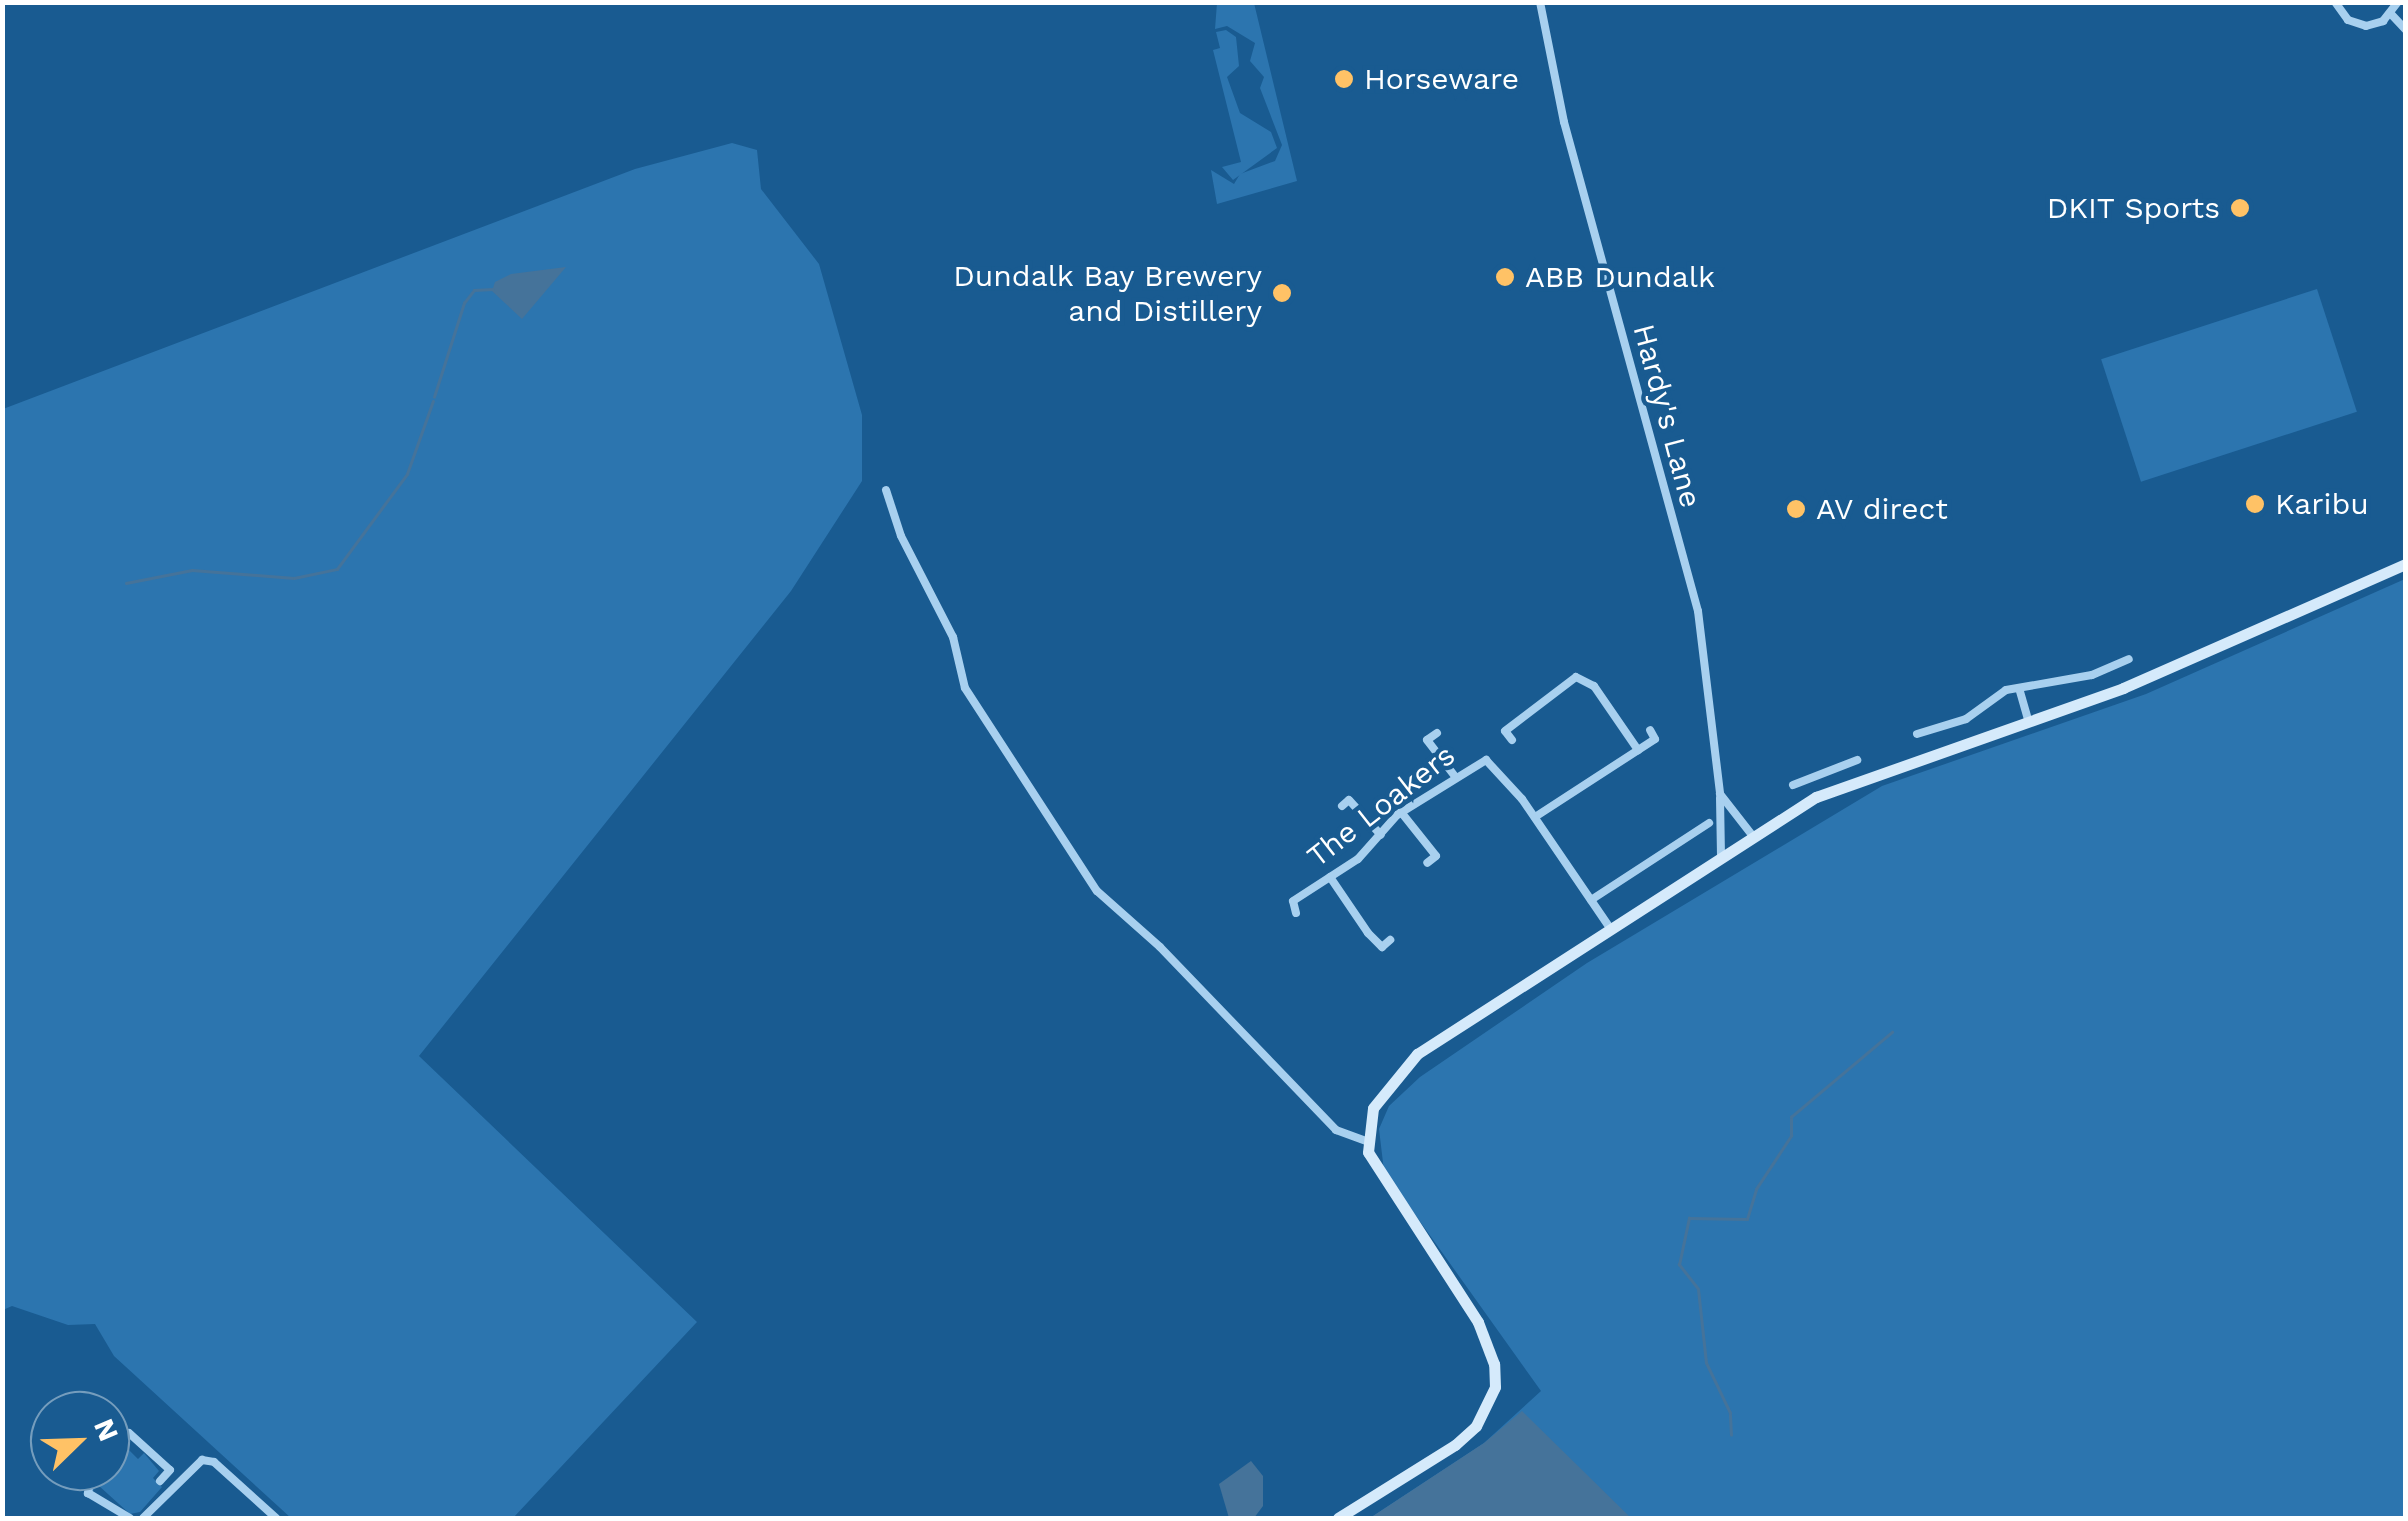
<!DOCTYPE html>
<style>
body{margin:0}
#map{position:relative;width:2408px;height:1521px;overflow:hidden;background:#195b91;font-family:"Work Sans",sans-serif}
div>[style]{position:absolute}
.green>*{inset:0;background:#2c75af;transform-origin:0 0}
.water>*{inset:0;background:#45739a}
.stream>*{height:2.5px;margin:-1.25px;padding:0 1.25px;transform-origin:1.25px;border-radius:1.25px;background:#45739a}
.minor>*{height:8px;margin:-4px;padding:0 4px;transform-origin:4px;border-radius:4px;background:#a8d0ef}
.secondary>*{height:11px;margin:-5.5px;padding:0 5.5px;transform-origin:5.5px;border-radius:5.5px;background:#d5eafb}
.dots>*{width:28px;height:28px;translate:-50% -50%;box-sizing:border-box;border:5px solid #195b91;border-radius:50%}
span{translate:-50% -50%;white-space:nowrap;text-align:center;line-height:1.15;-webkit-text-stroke:9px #195b91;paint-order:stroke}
.poi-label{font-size:30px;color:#fff}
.left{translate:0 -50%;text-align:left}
.right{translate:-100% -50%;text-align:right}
.street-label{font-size:30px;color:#fff}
.frame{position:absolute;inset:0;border:5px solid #fff;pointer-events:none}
.north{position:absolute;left:30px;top:1391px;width:100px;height:100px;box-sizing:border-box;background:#195b91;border:2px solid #759dbd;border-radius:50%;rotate:67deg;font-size:28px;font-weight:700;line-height:40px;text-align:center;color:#fff}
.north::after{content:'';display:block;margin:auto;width:35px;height:45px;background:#ffc266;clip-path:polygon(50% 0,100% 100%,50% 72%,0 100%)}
</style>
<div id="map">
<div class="green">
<div style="clip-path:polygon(1217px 3px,1254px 3px,1297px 181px,1217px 204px,1211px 170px,1234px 184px,1240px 174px,1275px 161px,1282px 145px,1260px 88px,1264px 77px,1250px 61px,1255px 43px,1227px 26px,1215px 29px)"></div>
<div style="clip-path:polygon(1226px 30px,1236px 37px,1239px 66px,1227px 77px,1240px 113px,1271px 132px,1277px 148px,1233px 180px,1222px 167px,1241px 162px,1213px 50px,1220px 48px,1216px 32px)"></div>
<div style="clip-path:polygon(732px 143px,757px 150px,761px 189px,819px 264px,862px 415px,862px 481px,791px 591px,419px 1056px,697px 1322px,513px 1518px,291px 1518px,114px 1356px,95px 1324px,68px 1325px,12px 1306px,3px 1310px,3px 409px,635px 169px)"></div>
<div style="left:2317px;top:289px;width:129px;height:227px;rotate:72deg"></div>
<div style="clip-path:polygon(2405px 579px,2405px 1518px,1370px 1518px,1484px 1443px,1541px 1391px,1384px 1171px,1379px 1129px,1389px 1106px,1420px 1077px,1587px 963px,1882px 786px,2146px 694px)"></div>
<div style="clip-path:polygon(116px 1437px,125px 1437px,123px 1444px,138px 1459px,144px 1453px,159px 1471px,153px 1478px,162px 1487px,140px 1512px,130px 1514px,98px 1485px,92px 1492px,97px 1471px,110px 1471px)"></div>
</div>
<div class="water">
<div style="clip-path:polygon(566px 267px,522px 319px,492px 291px,495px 282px,511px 274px)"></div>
<div style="clip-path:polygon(1522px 1411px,1631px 1518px,1370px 1518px,1484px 1443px)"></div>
<div style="clip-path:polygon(1251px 1461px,1263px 1476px,1263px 1506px,1254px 1518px,1229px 1518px,1219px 1484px)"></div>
</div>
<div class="stream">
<div style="left:434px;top:397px;width:99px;rotate:-72.3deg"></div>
<div style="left:464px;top:303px;width:16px;rotate:-52deg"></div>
<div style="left:474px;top:290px;width:19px;rotate:-3deg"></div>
<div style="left:126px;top:583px;width:67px;rotate:-11.1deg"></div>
<div style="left:192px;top:570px;width:102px;rotate:4.5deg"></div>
<div style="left:294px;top:578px;width:44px;rotate:-11.8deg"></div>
<div style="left:337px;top:569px;width:118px;rotate:-53.6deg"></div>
<div style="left:407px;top:474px;width:77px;rotate:-70.4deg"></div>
<div style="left:1731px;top:1435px;width:22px;rotate:-93deg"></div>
<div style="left:1730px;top:1413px;width:55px;rotate:-115.6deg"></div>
<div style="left:1706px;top:1363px;width:74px;rotate:-96.2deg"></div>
<div style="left:1698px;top:1289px;width:31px;rotate:-128deg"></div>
<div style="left:1679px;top:1265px;width:48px;rotate:-78deg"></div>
<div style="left:1689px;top:1218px;width:58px;rotate:1deg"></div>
<div style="left:1747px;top:1219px;width:31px;rotate:-73deg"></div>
<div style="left:1756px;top:1189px;width:64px;rotate:-56.6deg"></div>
<div style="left:1791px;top:1136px;width:19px;rotate:-90deg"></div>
<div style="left:1791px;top:1117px;width:132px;rotate:-40.1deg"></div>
</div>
<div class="minor">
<div style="left:1540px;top:2px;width:122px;rotate:78.7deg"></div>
<div style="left:1564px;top:122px;width:507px;rotate:74.68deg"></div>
<div style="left:1698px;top:611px;width:184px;rotate:83.1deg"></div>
<div style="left:1720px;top:794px;width:52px;rotate:52deg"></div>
<div style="left:2335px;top:2px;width:22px;rotate:54deg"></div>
<div style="left:2348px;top:20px;width:19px;rotate:18deg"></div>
<div style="left:2366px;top:26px;width:18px;rotate:-16deg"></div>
<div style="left:2383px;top:21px;width:24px;rotate:-52deg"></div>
<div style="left:2391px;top:14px;width:22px;rotate:47deg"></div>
<div style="left:886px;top:490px;width:48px;rotate:71.9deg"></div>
<div style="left:901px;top:536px;width:114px;rotate:62.8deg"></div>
<div style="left:953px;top:637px;width:52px;rotate:76.8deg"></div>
<div style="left:965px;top:688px;width:242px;rotate:57deg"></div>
<div style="left:1097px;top:891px;width:84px;rotate:41.6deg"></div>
<div style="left:1160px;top:947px;width:254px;rotate:46.1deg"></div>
<div style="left:1336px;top:1130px;width:32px;rotate:20deg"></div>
<div style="left:2019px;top:688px;width:35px;rotate:74deg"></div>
<div style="left:1437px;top:733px;width:12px;rotate:145deg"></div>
<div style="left:1427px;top:740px;width:44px;rotate:52.4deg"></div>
<div style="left:1917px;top:734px;width:51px;rotate:-17deg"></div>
<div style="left:1966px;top:719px;width:49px;rotate:-35.9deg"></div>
<div style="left:2006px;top:690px;width:87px;rotate:-9.9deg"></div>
<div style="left:2092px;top:675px;width:40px;rotate:-23.4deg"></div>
<div style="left:1512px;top:740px;width:11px;rotate:-128deg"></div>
<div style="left:1505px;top:731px;width:89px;rotate:-37.3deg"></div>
<div style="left:1576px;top:677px;width:20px;rotate:27deg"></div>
<div style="left:1594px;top:686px;width:78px;rotate:55.5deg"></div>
<div style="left:1793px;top:785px;width:69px;rotate:-21.3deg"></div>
<div style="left:1720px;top:798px;width:57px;rotate:89deg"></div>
<div style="left:1342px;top:806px;width:9px;rotate:-41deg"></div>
<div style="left:1349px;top:800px;width:47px;rotate:47.6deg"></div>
<div style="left:1401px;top:812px;width:56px;rotate:51.5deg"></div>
<div style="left:1436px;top:856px;width:11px;rotate:142deg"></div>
<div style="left:1535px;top:817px;width:143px;rotate:-33deg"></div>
<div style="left:1655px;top:739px;width:10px;rotate:-119deg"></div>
<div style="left:1330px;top:877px;width:68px;rotate:55.8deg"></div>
<div style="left:1368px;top:933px;width:20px;rotate:45deg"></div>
<div style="left:1382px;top:947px;width:11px;rotate:-41deg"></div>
<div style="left:1591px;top:900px;width:141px;rotate:-33.1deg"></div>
<div style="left:1296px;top:913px;width:12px;rotate:-104deg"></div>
<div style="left:1293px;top:901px;width:77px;rotate:-32.9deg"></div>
<div style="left:1358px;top:859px;width:59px;rotate:-48.4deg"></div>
<div style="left:1397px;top:815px;width:105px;rotate:-31.7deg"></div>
<div style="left:1486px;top:760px;width:53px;rotate:47.3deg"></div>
<div style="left:1522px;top:799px;width:156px;rotate:55.7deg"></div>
<div style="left:110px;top:1440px;width:20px;rotate:-20deg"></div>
<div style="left:129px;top:1433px;width:55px;rotate:42.1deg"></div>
<div style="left:170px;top:1470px;width:15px;rotate:132deg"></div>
<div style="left:93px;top:1471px;width:23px;rotate:103deg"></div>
<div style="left:88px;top:1493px;width:49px;rotate:30.8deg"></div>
<div style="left:143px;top:1518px;width:83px;rotate:-44.5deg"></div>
<div style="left:202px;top:1460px;width:12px;rotate:9deg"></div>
<div style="left:214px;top:1462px;width:84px;rotate:42.1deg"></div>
</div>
<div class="secondary">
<div style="left:1338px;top:1518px;width:138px;rotate:-32deg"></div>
<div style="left:1455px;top:1445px;width:28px;rotate:-42deg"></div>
<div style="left:1476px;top:1426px;width:43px;rotate:-64deg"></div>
<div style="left:1495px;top:1387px;width:23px;rotate:-92deg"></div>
<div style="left:1494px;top:1364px;width:45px;rotate:-110.9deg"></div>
<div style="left:1478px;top:1322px;width:202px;rotate:-122.9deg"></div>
<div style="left:1368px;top:1152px;width:44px;rotate:-83.5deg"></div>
<div style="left:1373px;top:1108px;width:70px;rotate:-50.8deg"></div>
<div style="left:1417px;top:1054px;width:475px;rotate:-32.8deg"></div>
<div style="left:1816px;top:797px;width:326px;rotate:-19.5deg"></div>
<div style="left:2123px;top:688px;width:309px;rotate:-23.7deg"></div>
</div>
<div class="dots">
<div style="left:1344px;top:79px;background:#ffc266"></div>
<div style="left:2240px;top:208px;background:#ffc266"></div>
<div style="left:1505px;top:277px;background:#ffc266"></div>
<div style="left:1282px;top:293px;background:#ffc266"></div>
<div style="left:2255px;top:504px;background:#ffc266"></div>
<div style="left:1796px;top:509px;background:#ffc266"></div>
</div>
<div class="poi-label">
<span class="left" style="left:1364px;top:79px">Horseware</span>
<span class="right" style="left:2220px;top:208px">DKIT Sports</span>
<span class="right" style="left:1262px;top:293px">Dundalk Bay Brewery<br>and Distillery</span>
<span class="left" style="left:1525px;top:277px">ABB Dundalk</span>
<span class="left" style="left:2275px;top:504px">Karibu</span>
<span class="left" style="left:1816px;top:509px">AV direct</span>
</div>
<div class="street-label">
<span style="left:1667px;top:416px;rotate:75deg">Hardy's Lane</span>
<span style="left:1381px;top:806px;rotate:-38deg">The Loakers</span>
</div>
<div class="frame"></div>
<div class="north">N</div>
</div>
